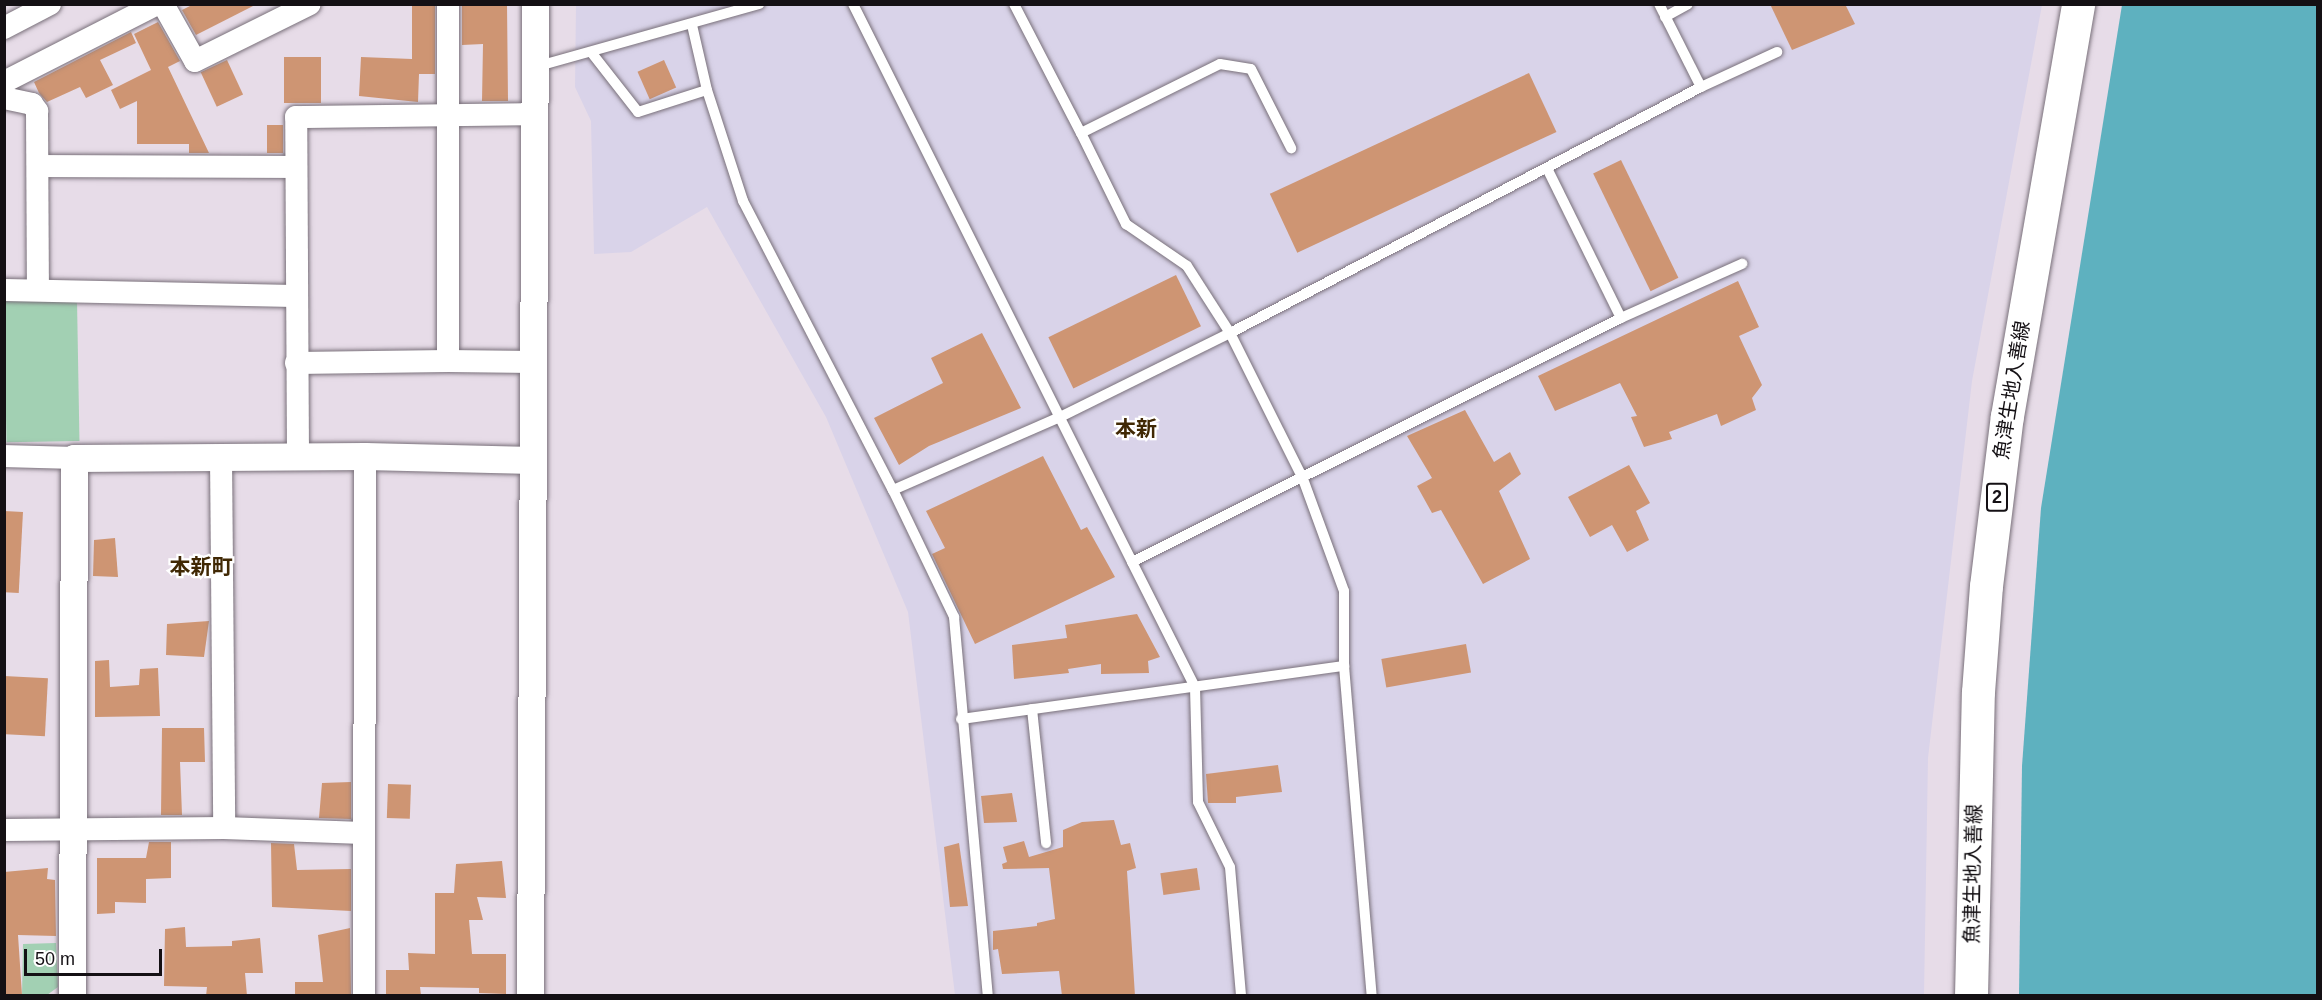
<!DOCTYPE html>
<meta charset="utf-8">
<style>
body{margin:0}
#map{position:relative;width:2322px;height:1000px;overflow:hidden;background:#e7dce8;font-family:Helvetica,"Noto Sans JP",sans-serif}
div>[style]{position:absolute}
.industrial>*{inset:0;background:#d9d3e9}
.green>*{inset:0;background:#a2d0b3;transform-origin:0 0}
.water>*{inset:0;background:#5eb1bf}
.building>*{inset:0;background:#ce9573;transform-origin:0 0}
.roads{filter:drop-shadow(0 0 2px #79707a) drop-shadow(0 0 2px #79707a)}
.service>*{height:10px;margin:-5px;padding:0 5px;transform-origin:5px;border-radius:5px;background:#fff}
.minor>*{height:22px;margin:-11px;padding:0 11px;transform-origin:11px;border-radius:11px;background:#fff}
.tertiary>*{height:27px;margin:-13.5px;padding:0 13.5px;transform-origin:13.5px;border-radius:13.5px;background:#fff}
.primary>*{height:33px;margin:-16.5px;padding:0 16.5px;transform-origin:16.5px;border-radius:16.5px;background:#fff}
span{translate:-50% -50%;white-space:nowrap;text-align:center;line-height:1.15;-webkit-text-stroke:4.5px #fff;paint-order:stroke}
.shield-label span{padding:2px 4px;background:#fff;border:2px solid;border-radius:4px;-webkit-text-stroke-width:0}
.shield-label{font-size:18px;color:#141014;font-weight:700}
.street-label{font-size:20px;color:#141014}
.neighbourhood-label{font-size:21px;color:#402804;font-weight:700}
.frame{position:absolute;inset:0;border:6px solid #141014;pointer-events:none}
.scale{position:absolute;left:24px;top:949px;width:138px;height:27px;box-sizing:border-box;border:3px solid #141014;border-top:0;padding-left:8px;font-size:18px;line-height:21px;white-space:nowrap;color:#141014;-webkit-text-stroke:4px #fff;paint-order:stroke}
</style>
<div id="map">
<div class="industrial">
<div style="clip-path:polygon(576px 5px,2042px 5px,1972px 381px,1928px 758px,1924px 995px,955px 995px,908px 612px,826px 417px,707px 207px,631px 252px,594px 254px,591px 121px,575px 87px)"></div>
</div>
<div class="green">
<div style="left:77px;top:300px;width:141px;height:73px;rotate:89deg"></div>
<div style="clip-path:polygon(56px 943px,58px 987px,47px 995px,22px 995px,23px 944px)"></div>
</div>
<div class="water">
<div style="clip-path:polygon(2122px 5px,2317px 5px,2317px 995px,2019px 995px,2022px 766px,2041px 508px)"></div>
</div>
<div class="building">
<div style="clip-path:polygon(194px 4px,257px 4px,196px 35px,182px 10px)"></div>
<div style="clip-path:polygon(412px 4px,435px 4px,435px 74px,419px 74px,418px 102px,359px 96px,361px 57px,412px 59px)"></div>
<div style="clip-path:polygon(462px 4px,507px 4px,508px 101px,482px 101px,483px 44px,462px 45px)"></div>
<div style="clip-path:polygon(1770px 4px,1845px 4px,1855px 24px,1792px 50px)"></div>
<div style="clip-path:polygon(158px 22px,180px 61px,168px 67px,209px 153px,189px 153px,189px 144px,137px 144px,137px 101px,120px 109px,111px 90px,151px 70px,134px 34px)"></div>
<div style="clip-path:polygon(131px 32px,136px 43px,100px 60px,113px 85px,86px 98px,80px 87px,47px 102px,39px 93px,34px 82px)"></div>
<div style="left:284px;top:57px;width:37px;height:46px"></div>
<div style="left:227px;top:60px;width:38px;height:29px;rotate:65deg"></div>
<div style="left:664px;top:60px;width:30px;height:29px;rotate:66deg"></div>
<div style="left:1529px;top:73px;width:65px;height:286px;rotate:65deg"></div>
<div style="left:283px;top:125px;width:28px;height:16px;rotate:90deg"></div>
<div style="left:1621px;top:160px;width:131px;height:31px;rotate:64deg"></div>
<div style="left:1176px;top:275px;width:57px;height:142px;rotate:64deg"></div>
<div style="clip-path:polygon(1738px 281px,1759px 327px,1739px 336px,1762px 385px,1752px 398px,1756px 410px,1721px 426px,1717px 414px,1669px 432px,1672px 439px,1644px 447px,1631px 417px,1637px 416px,1620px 383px,1555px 411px,1538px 376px)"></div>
<div style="clip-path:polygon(982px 333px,1021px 408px,929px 446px,899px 465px,874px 418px,943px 383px,931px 358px)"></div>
<div style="clip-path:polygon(1465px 410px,1494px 462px,1510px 452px,1521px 474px,1499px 491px,1530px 559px,1483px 584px,1441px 510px,1432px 513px,1417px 486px,1432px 478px,1407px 436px)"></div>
<div style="clip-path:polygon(1043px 456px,1081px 530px,1087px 527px,1115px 577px,975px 644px,932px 554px,945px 548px,926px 511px)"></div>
<div style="clip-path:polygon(1629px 465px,1650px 503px,1636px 511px,1649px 540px,1627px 552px,1612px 525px,1590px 537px,1568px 497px)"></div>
<div style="left:4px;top:511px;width:19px;height:81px;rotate:3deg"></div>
<div style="clip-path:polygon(115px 538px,118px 577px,93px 576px,94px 540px)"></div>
<div style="clip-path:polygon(1137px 614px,1160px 657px,1148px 661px,1149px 673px,1101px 674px,1101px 664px,1068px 669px,1069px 673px,1014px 679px,1012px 645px,1067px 638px,1065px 625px)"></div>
<div style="clip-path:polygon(209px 621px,204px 657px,166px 655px,167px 624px)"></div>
<div style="left:1466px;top:644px;width:29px;height:86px;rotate:80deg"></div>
<div style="clip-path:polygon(109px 660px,110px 687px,139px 685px,140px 669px,158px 668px,160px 716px,95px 717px,95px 661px)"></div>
<div style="left:4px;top:676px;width:44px;height:58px;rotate:3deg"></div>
<div style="clip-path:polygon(162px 728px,204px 728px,205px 762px,180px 762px,182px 815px,161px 815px)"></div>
<div style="clip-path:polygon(1278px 765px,1282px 792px,1236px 797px,1236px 803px,1208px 803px,1206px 774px)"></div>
<div style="clip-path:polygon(351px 782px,351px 819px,319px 818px,322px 783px)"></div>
<div style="left:388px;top:784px;width:23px;height:34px;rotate:2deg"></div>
<div style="clip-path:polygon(1012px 793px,1017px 822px,984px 823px,981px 796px)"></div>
<div style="clip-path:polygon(1114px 820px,1121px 845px,1130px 843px,1136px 868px,1127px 871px,1135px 996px,1062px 996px,1059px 971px,1002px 974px,998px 949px,993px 950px,993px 931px,1037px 926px,1037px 923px,1055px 919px,1049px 868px,1003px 869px,1002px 864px,1007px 862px,1003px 847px,1024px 841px,1029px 857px,1063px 847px,1063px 830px,1082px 822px)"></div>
<div style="clip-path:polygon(149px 842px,171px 842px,171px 878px,146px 879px,146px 903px,115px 902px,115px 913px,97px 914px,97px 858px,146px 858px)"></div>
<div style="clip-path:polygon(271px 843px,294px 844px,297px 870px,351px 869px,351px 911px,272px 907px)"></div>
<div style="clip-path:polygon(959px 843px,968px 906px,950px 907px,944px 847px)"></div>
<div style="clip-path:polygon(502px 861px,506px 898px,477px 897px,483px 920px,469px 920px,472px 954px,506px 954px,506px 994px,479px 993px,479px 988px,420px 987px,421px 995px,386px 996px,386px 970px,409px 970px,408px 953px,435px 954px,435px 893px,454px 893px,456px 864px)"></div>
<div style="clip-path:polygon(48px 868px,47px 879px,55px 880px,56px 936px,18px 935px,22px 995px,5px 995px,4px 872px)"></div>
<div style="left:1197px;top:868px;width:22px;height:37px;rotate:82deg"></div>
<div style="clip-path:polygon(185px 927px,186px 947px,232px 946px,232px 941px,260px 938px,263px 973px,245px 973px,247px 996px,206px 996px,207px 987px,164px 986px,165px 929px)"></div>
<div style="clip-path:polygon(350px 928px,351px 995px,295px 996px,295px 982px,323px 982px,318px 935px)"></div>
</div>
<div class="roads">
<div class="service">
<div style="left:853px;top:4px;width:624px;rotate:63.43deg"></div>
<div style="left:1132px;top:562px;width:546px;rotate:-26.52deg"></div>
<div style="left:1621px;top:318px;width:167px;rotate:-116.3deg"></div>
<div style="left:1014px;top:4px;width:145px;rotate:62.6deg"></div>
<div style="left:1081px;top:133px;width:155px;rotate:-26.4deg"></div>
<div style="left:1220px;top:64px;width:31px;rotate:9deg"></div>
<div style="left:1251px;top:69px;width:89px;rotate:63.1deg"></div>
<div style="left:1665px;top:17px;width:26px;rotate:-29deg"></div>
<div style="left:692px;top:25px;width:67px;rotate:77deg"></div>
<div style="left:707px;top:90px;width:117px;rotate:72deg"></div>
<div style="left:743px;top:201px;width:326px;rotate:62.6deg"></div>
<div style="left:893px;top:490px;width:141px;rotate:64.3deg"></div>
<div style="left:954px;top:617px;width:381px;rotate:84.9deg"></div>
<div style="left:591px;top:52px;width:76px;rotate:51.9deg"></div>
<div style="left:638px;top:112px;width:72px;rotate:-17.7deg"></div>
<div style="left:535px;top:67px;width:233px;rotate:-15.7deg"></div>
<div style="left:1701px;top:87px;width:84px;rotate:-24.7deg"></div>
<div style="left:1081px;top:133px;width:102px;rotate:63.7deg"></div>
<div style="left:1126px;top:224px;width:74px;rotate:34.5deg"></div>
<div style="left:1187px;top:266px;width:80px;rotate:57.3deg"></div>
<div style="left:1230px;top:333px;width:163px;rotate:63.4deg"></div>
<div style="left:1303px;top:479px;width:119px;rotate:69.9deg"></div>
<div style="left:1344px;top:591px;width:75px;rotate:90deg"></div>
<div style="left:1344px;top:666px;width:331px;rotate:85.2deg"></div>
<div style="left:1621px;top:318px;width:133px;rotate:-24.1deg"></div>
<div style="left:893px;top:490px;width:180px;rotate:-23.6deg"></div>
<div style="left:1058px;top:418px;width:192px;rotate:-26.3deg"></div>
<div style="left:1230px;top:333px;width:531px;rotate:-27.58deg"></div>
<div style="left:1701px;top:87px;width:93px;rotate:-116.8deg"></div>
<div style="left:1132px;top:562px;width:140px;rotate:63.3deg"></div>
<div style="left:1195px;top:687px;width:115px;rotate:88.5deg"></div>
<div style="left:1198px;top:802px;width:72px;rotate:63.8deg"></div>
<div style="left:1230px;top:867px;width:129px;rotate:85.1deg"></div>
<div style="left:1032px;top:709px;width:135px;rotate:84deg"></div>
<div style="left:961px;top:719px;width:387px;rotate:-7.9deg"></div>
</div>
<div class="minor">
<div style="left:163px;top:4px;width:65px;rotate:60.7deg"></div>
<div style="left:195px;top:61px;width:128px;rotate:-26.4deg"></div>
<div style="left:4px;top:28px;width:52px;rotate:-27.6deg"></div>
<div style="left:4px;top:82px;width:172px;rotate:-27deg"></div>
<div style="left:4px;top:98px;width:29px;rotate:12deg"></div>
<div style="left:32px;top:104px;width:9px;rotate:54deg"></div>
<div style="left:37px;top:111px;width:179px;rotate:89.7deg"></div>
<div style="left:41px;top:166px;width:254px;rotate:0.2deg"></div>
<div style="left:4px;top:290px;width:291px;rotate:1.2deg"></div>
<div style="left:448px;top:361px;width:85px;rotate:0.7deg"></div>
<div style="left:296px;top:363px;width:152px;rotate:-0.8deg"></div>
<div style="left:448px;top:361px;width:357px;rotate:-90deg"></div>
<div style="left:4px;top:456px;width:70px;rotate:1.6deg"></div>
<div style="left:221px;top:456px;width:372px;rotate:89.5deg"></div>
<div style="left:298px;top:457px;width:340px;rotate:-90.3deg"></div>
<div style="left:296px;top:117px;width:238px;rotate:-0.7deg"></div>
<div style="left:4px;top:830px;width:220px;rotate:-0.5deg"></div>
<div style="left:224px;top:828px;width:139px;rotate:2.1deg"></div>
<div style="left:364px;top:996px;width:540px;rotate:-89.89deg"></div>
</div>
<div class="tertiary">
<div style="left:72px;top:996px;width:538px;rotate:-89.79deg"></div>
<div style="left:74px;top:458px;width:291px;rotate:-0.4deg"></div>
<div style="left:365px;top:456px;width:168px;rotate:1.4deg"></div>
<div style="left:530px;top:996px;width:992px;rotate:-89.71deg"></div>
</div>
<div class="primary">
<div style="left:1971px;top:996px;width:304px;rotate:-88.7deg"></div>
<div style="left:1978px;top:692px;width:106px;rotate:-85.7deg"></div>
<div style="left:1986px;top:586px;width:171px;rotate:-83deg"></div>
<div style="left:2007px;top:416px;width:418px;rotate:-80.2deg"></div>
</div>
</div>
<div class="shield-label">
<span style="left:1997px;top:497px">2</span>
</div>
<div class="street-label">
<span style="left:2012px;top:390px;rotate:-81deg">魚津生地入善線</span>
<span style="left:1973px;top:874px;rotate:-89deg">魚津生地入善線</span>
</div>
<div class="neighbourhood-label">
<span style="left:1136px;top:429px">本新</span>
<span style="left:201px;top:567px">本新町</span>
</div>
<div class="frame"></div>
<div class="scale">50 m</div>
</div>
